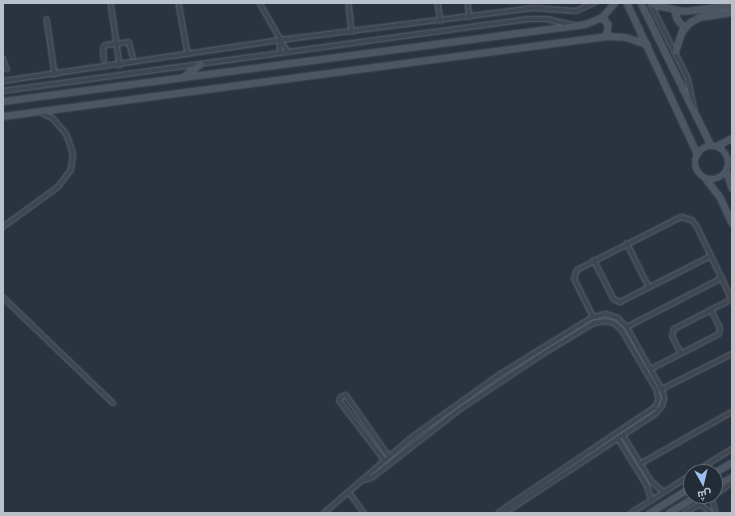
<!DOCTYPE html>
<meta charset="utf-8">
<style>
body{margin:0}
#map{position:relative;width:735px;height:516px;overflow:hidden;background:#2a3441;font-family:Manrope,Cairo,sans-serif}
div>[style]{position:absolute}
.roads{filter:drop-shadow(0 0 1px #5c646e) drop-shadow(0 0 1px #5c646e)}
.street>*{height:3.5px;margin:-1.75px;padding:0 1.75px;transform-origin:1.75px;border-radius:1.75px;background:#3e4651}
.secondary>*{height:4.5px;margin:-2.25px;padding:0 2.25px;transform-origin:2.25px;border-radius:2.25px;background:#4c5663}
.secondary>.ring{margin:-2.25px;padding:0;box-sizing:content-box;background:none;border:4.5px solid #4c5663;border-radius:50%}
span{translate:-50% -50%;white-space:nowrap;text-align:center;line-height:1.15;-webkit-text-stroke:4px #222b36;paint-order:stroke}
.frame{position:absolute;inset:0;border:4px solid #bbc1cb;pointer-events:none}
.north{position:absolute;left:683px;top:464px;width:40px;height:40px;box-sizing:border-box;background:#222b36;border:1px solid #5f6772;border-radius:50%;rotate:172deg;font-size:11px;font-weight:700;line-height:16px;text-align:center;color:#bbc1cb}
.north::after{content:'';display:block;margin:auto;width:14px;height:18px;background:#9bbfef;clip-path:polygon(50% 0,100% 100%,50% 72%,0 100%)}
</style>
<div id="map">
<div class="roads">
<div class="street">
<div style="left:111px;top:3px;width:63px;rotate:81.7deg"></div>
<div style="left:179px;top:3px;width:52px;rotate:80deg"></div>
<div style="left:260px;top:3px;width:56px;rotate:60.3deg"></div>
<div style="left:349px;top:3px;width:29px;rotate:84deg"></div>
<div style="left:438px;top:3px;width:18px;rotate:81deg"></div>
<div style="left:468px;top:3px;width:14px;rotate:82deg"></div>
<div style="left:651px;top:4px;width:83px;rotate:63.4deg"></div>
<div style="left:688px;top:78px;width:35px;rotate:78deg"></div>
<div style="left:47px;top:19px;width:56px;rotate:81.7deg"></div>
<div style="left:280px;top:40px;width:13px;rotate:86deg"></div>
<div style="left:3px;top:58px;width:12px;rotate:70deg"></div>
<div style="left:104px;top:60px;width:12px;rotate:-95deg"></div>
<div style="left:103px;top:48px;width:4px;rotate:-45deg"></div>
<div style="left:106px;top:45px;width:23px;rotate:-7deg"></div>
<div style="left:129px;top:42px;width:15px;rotate:74deg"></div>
<div style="left:3px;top:81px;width:280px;rotate:-8.4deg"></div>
<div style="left:280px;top:40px;width:255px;rotate:-7.2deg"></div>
<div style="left:533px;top:8px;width:43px;rotate:4deg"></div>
<div style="left:576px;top:11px;width:20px;rotate:-24deg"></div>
<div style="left:3px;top:91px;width:530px;rotate:-7.81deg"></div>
<div style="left:528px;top:19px;width:19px"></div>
<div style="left:547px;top:19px;width:27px;rotate:13deg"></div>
<div style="left:3px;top:227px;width:68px;rotate:-36deg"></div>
<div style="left:58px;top:187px;width:21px;rotate:-53deg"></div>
<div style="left:71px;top:170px;width:16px;rotate:-83deg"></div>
<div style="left:73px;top:154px;width:21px;rotate:-109deg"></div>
<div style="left:66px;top:134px;width:20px;rotate:-131deg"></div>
<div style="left:53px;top:119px;width:15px;rotate:-152deg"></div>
<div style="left:627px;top:243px;width:49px;rotate:63.4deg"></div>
<div style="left:594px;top:260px;width:44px;rotate:62.9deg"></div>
<div style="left:614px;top:299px;width:7px;rotate:27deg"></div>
<div style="left:620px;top:302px;width:102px;rotate:-26.8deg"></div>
<div style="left:3px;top:297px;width:153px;rotate:43.9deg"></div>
<div style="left:593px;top:317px;width:42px;rotate:-116.6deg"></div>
<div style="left:574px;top:279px;width:9px;rotate:-72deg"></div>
<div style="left:577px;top:270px;width:117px;rotate:-27deg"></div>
<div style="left:681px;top:217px;width:11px;rotate:15deg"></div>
<div style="left:692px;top:220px;width:8px;rotate:50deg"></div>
<div style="left:697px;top:226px;width:81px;rotate:64.4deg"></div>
<div style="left:627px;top:327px;width:107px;rotate:-27.3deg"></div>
<div style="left:681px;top:354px;width:20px;rotate:-117deg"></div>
<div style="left:672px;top:336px;width:7px;rotate:-74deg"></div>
<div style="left:674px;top:329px;width:65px;rotate:-27.3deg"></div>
<div style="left:651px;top:369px;width:76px;rotate:-27.2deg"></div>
<div style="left:719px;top:334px;width:6px;rotate:-81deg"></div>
<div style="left:720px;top:328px;width:20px;rotate:-117deg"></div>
<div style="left:662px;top:389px;width:78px;rotate:-26.6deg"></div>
<div style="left:623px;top:435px;width:55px;rotate:58.3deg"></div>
<div style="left:652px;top:482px;width:16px;rotate:40deg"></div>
<div style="left:618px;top:438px;width:55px;rotate:58.3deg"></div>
<div style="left:647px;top:485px;width:16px;rotate:72deg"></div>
<div style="left:384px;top:460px;width:74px;rotate:-127.3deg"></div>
<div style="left:339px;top:401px;width:4px;rotate:-63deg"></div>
<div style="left:341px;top:397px;width:5px;rotate:-22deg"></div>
<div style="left:346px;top:395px;width:75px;rotate:54.8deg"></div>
<div style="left:640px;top:464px;width:106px;rotate:-29.5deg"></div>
<div style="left:695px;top:472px;width:44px;rotate:-31.9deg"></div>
<div style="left:364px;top:480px;width:9px;rotate:-18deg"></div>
<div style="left:373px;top:477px;width:109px;rotate:-37.9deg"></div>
<div style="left:459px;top:410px;width:105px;rotate:-33.7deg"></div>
<div style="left:546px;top:352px;width:56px;rotate:-31.1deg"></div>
<div style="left:594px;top:323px;width:10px;rotate:-11deg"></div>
<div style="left:604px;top:321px;width:10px;rotate:11deg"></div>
<div style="left:614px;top:323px;width:11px;rotate:41deg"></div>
<div style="left:622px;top:330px;width:69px;rotate:59.7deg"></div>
<div style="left:657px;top:390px;width:9px;rotate:77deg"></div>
<div style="left:659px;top:399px;width:9px;rotate:111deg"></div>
<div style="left:656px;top:407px;width:189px;rotate:146deg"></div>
<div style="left:349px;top:492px;width:26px;rotate:54deg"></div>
<div style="left:715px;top:495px;width:21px;rotate:-37deg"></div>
<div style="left:712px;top:497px;width:16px;rotate:76deg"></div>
<div style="left:700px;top:504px;width:14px;rotate:39deg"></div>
<div style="left:324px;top:513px;width:115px;rotate:-40.8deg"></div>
<div style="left:411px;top:438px;width:108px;rotate:-35.6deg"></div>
<div style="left:499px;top:375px;width:110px;rotate:-31.7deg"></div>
<div style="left:593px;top:317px;width:13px;rotate:-13deg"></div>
<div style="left:606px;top:314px;width:13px;rotate:18deg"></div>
<div style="left:618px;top:318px;width:13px;rotate:45deg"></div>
<div style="left:627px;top:327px;width:71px;rotate:60.6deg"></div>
<div style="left:662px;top:389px;width:9px;rotate:72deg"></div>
<div style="left:665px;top:398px;width:9px;rotate:108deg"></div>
<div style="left:662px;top:407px;width:9px;rotate:131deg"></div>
<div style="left:656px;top:414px;width:180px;rotate:146.6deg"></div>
<div style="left:631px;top:513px;width:71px;rotate:-32.3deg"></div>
<div style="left:685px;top:513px;width:33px;rotate:-31deg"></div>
</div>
<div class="secondary">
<div style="left:627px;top:3px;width:166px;rotate:65deg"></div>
<div style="left:641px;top:3px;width:158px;rotate:63.8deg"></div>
<div style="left:651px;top:4px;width:34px;rotate:12deg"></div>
<div style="left:684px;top:11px;width:48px;rotate:-7.1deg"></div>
<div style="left:675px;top:10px;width:9px;rotate:77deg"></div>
<div style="left:677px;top:19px;width:11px;rotate:49deg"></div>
<div style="left:602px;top:17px;width:9px;rotate:49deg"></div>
<div style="left:608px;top:24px;width:12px;rotate:95deg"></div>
<div style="left:675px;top:52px;width:22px;rotate:-72deg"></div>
<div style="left:682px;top:31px;width:12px;rotate:-48deg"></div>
<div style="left:690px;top:22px;width:11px;rotate:-27deg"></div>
<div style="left:700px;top:17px;width:32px;rotate:-9deg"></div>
<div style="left:185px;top:75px;width:19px;rotate:-36deg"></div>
<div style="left:3px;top:101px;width:587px;rotate:-7.54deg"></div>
<div style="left:585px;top:24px;width:18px;rotate:-22deg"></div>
<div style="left:602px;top:17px;width:18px;rotate:-49deg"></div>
<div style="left:3px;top:116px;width:609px;rotate:-7.54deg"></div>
<div style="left:607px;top:36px;width:18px;rotate:3deg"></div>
<div style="left:625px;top:37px;width:23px;rotate:18deg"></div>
<div class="ring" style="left:695px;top:146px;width:29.5px;height:29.5px"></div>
<div style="left:716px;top:146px;width:18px;rotate:-27deg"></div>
<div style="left:727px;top:172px;width:17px;rotate:73deg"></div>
<div style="left:706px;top:179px;width:23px;rotate:52deg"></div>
<div style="left:720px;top:197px;width:29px;rotate:65deg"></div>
<div style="left:715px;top:472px;width:20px;rotate:-30deg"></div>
<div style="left:715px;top:486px;width:19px;rotate:-28deg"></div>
<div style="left:649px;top:513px;width:49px;rotate:-31.8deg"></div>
<div style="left:668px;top:513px;width:33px;rotate:-31deg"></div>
</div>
</div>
<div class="frame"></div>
<div class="north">ش</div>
</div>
